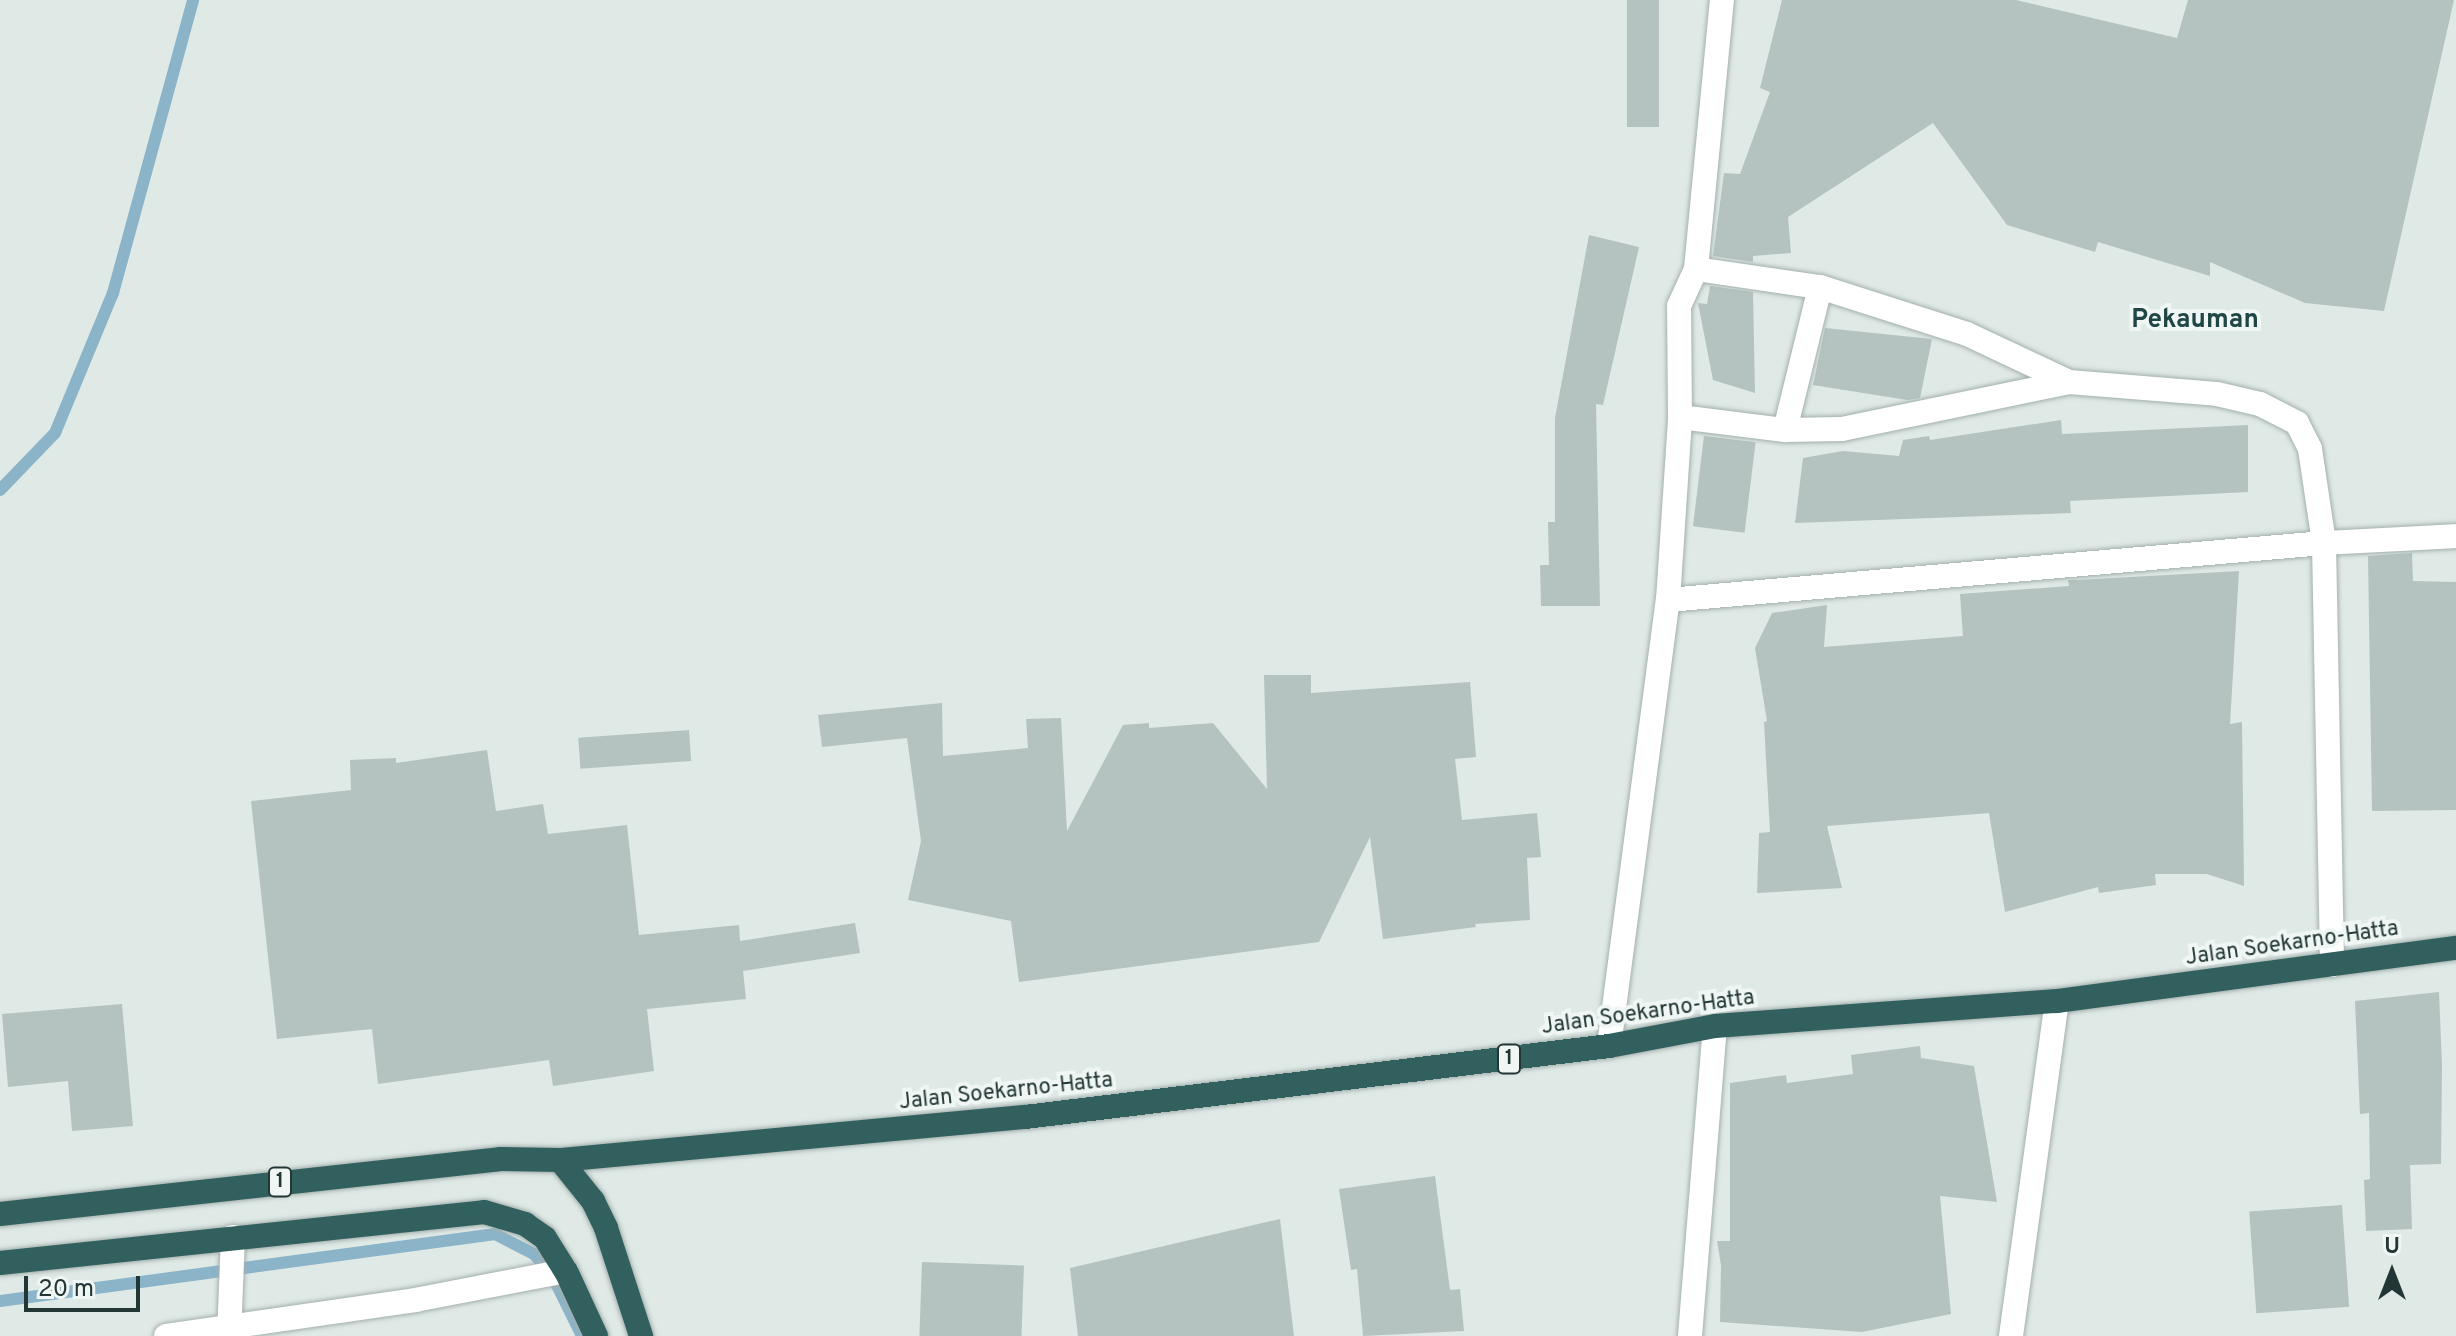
<!DOCTYPE html>
<style>
body{margin:0}
#map{position:relative;width:2456px;height:1336px;overflow:hidden;background:#dfe9e6;font-family:Overpass,sans-serif}
div>[style]{position:absolute}
.stream>*{height:12px;margin:-6px;padding:0 6px;transform-origin:6px;border-radius:6px;background:#8bb4c9}
.building>*{inset:0;background:#b5c3c0;transform-origin:0 0}
.roads{filter:drop-shadow(0 0 2px #a3b0ad) drop-shadow(0 0 2px #a3b0ad)}
.street>*{height:24px;margin:-12px;padding:0 12px;transform-origin:12px;border-radius:12px;background:#fff}
.highway>*{height:24px;margin:-12px;padding:0 12px;transform-origin:12px;border-radius:12px;background:#31605f}
span{translate:-50% -50%;white-space:nowrap;text-align:center;line-height:1.15;-webkit-text-stroke:8px #eff6f4;paint-order:stroke}
.shield-label span{padding:2px 6px;background:#eff6f4;border:2px solid;border-radius:6px;-webkit-text-stroke-width:0}
.shield-label{font-size:20px;color:#223735;font-weight:700}
.street-label{font-size:22px;color:#223735}
.quarter-label{font-size:26px;color:#204745;font-weight:700}
.north{position:absolute;left:2352px;top:1232px;width:80px;height:80px;-webkit-text-stroke:6px #eff6f4;paint-order:stroke;rotate:0deg;font-size:22px;font-weight:700;line-height:32px;text-align:center;color:#223735}
.north::after{content:'';display:block;margin:auto;width:28px;height:36px;background:#223735;clip-path:polygon(50% 0,100% 100%,50% 72%,0 100%)}
.scale{position:absolute;left:24px;top:1276px;width:116px;height:36px;box-sizing:border-box;border:4px solid #223735;border-top:0;padding-left:10px;font-size:24px;line-height:28px;white-space:nowrap;color:#223735;-webkit-text-stroke:6px #eff6f4;paint-order:stroke}
</style>
<div id="map">
<div class="stream">
<div style="left:0;top:490px;width:79px;rotate:-46deg"></div>
<div style="left:55px;top:433px;width:152px;rotate:-67.5deg"></div>
<div style="left:113px;top:293px;width:304px;rotate:-74.7deg"></div>
<div style="left:0;top:1301px;width:500px;rotate:-7.7deg"></div>
<div style="left:495px;top:1234px;width:44px;rotate:27.1deg"></div>
<div style="left:534px;top:1254px;width:30px;rotate:50deg"></div>
<div style="left:553px;top:1277px;width:66px;rotate:63.8deg"></div>
</div>
<div class="building">
<div style="left:1627px;top:0;width:32px;height:127px"></div>
<div style="clip-path:polygon(1782px 0,2016px 0,2177px 38px,2188px 0,2454px 0,2384px 311px,2305px 303px,2210px 262px,2210px 276px,2098px 242px,2095px 252px,2007px 225px,1933px 123px,1788px 217px,1791px 253px,1753px 256px,1753px 262px,1713px 256px,1724px 173px,1740px 174px,1770px 92px,1760px 88px)"></div>
<div style="clip-path:polygon(1589px 235px,1639px 247px,1603px 405px,1596px 404px,1600px 606px,1541px 606px,1540px 565px,1549px 565px,1548px 522px,1555px 522px,1555px 418px)"></div>
<div style="clip-path:polygon(1710px 286px,1753px 292px,1755px 393px,1713px 380px,1698px 303px,1707px 304px)"></div>
<div style="clip-path:polygon(1825px 328px,1932px 339px,1920px 398px,1907px 400px,1813px 385px)"></div>
<div style="clip-path:polygon(2061px 420px,2062px 434px,2248px 425px,2248px 492px,2070px 501px,2071px 513px,1795px 523px,1803px 458px,1843px 451px,1899px 456px,1903px 440px,1929px 436px,1930px 440px)"></div>
<div style="left:1704px;top:436px;width:52px;height:91px;rotate:7deg"></div>
<div style="clip-path:polygon(2412px 553px,2413px 581px,2456px 582px,2456px 810px,2372px 811px,2368px 556px)"></div>
<div style="clip-path:polygon(2239px 571px,2230px 724px,2242px 722px,2244px 886px,2207px 874px,2155px 874px,2156px 885px,2099px 893px,2098px 887px,2005px 912px,1989px 813px,1827px 826px,1842px 888px,1757px 893px,1759px 833px,1770px 832px,1764px 722px,1767px 721px,1755px 648px,1772px 613px,1827px 605px,1824px 647px,1963px 636px,1960px 594px,2069px 586px,2068px 580px,2077px 580px)"></div>
<div style="clip-path:polygon(1264px 675px,1311px 675px,1311px 693px,1470px 682px,1476px 757px,1455px 759px,1462px 820px,1537px 813px,1541px 857px,1527px 858px,1530px 920px,1475px 924px,1476px 927px,1383px 939px,1370px 837px,1319px 942px,1019px 982px,1011px 921px,908px 900px,921px 841px,907px 738px,822px 747px,818px 715px,942px 703px,943px 756px,1028px 748px,1026px 719px,1061px 718px,1067px 831px,1123px 725px,1149px 723px,1149px 728px,1213px 723px,1267px 789px)"></div>
<div style="left:689px;top:730px;width:31px;height:111px;rotate:86deg"></div>
<div style="clip-path:polygon(487px 750px,496px 811px,543px 804px,548px 834px,627px 825px,639px 935px,739px 925px,740px 941px,855px 923px,860px 953px,743px 971px,746px 999px,647px 1009px,654px 1071px,553px 1086px,549px 1060px,378px 1084px,372px 1029px,277px 1039px,251px 801px,351px 790px,350px 760px,396px 758px,396px 763px)"></div>
<div style="clip-path:polygon(2439px 992px,2442px 1065px,2441px 1164px,2410px 1165px,2412px 1229px,2366px 1231px,2364px 1180px,2370px 1179px,2369px 1113px,2360px 1114px,2355px 1001px)"></div>
<div style="clip-path:polygon(122px 1004px,133px 1126px,72px 1131px,68px 1081px,8px 1087px,2px 1014px)"></div>
<div style="clip-path:polygon(1920px 1046px,1921px 1058px,1974px 1066px,1997px 1202px,1940px 1196px,1951px 1314px,1862px 1332px,1720px 1322px,1721px 1265px,1717px 1241px,1730px 1241px,1730px 1083px,1786px 1075px,1787px 1083px,1853px 1074px,1851px 1055px)"></div>
<div style="clip-path:polygon(1435px 1176px,1450px 1290px,1460px 1289px,1464px 1331px,1363px 1336px,1357px 1269px,1351px 1270px,1339px 1189px)"></div>
<div style="left:2342px;top:1205px;width:102px;height:93px;rotate:86deg"></div>
<div style="clip-path:polygon(1280px 1219px,1294px 1336px,1078px 1336px,1070px 1268px)"></div>
<div style="left:922px;top:1262px;width:102px;height:74px;rotate:2deg"></div>
</div>
<div class="roads">
<div class="street">
<div style="left:1696px;top:269px;width:125px;rotate:8.3deg"></div>
<div style="left:1820px;top:287px;width:154px;rotate:17.7deg"></div>
<div style="left:1967px;top:334px;width:113px;rotate:25.2deg"></div>
<div style="left:2069px;top:382px;width:148px;rotate:4.6deg"></div>
<div style="left:2217px;top:394px;width:44px;rotate:13.1deg"></div>
<div style="left:2260px;top:404px;width:42px;rotate:27.2deg"></div>
<div style="left:2297px;top:423px;width:29px;rotate:63deg"></div>
<div style="left:2310px;top:449px;width:95px;rotate:81.5deg"></div>
<div style="left:2324px;top:543px;width:422px;rotate:88.9deg"></div>
<div style="left:1680px;top:417px;width:106px;rotate:7.1deg"></div>
<div style="left:1785px;top:430px;width:57px;rotate:-1deg"></div>
<div style="left:1842px;top:429px;width:232px;rotate:-11.7deg"></div>
<div style="left:1785px;top:430px;width:147px;rotate:-76.2deg"></div>
<div style="left:1668px;top:600px;width:658px;rotate:-4.97deg"></div>
<div style="left:2324px;top:543px;width:132px;rotate:-3deg"></div>
<div style="left:1609px;top:1046px;width:450px;rotate:-82.5deg"></div>
<div style="left:1668px;top:600px;width:183px;rotate:-86.2deg"></div>
<div style="left:1680px;top:417px;width:111px;rotate:-90.5deg"></div>
<div style="left:1679px;top:306px;width:41px;rotate:-65.3deg"></div>
<div style="left:1696px;top:269px;width:270px;rotate:-84.5deg"></div>
<div style="left:166px;top:1336px;width:252px;rotate:-8.2deg"></div>
<div style="left:415px;top:1300px;width:154px;rotate:-10.9deg"></div>
<div style="left:229px;top:1336px;width:99px;rotate:-87.7deg"></div>
<div style="left:1690px;top:1336px;width:311px;rotate:-85.4deg"></div>
<div style="left:2011px;top:1336px;width:338px;rotate:-82.2deg"></div>
</div>
<div class="highway">
<div style="left:560px;top:1160px;width:53px;rotate:51.2deg"></div>
<div style="left:593px;top:1201px;width:30px;rotate:64deg"></div>
<div style="left:606px;top:1228px;width:114px;rotate:72deg"></div>
<div style="left:0;top:1214px;width:504px;rotate:-6.26deg"></div>
<div style="left:501px;top:1159px;width:59px;rotate:1deg"></div>
<div style="left:560px;top:1160px;width:467px;rotate:-5.3deg"></div>
<div style="left:1025px;top:1117px;width:588px;rotate:-6.93deg"></div>
<div style="left:1609px;top:1046px;width:108px;rotate:-10.7deg"></div>
<div style="left:1715px;top:1026px;width:343px;rotate:-4.2deg"></div>
<div style="left:2057px;top:1001px;width:403px;rotate:-7.6deg"></div>
<div style="left:0;top:1263px;width:487px;rotate:-6deg"></div>
<div style="left:484px;top:1212px;width:43px;rotate:16.3deg"></div>
<div style="left:525px;top:1224px;width:24px;rotate:35deg"></div>
<div style="left:545px;top:1238px;width:39px;rotate:58deg"></div>
<div style="left:566px;top:1271px;width:72px;rotate:65.2deg"></div>
</div>
</div>
<div class="shield-label">
<span style="left:1509px;top:1059px">1</span>
<span style="left:280px;top:1182px">1</span>
</div>
<div class="street-label">
<span style="left:2292px;top:944px;rotate:-8deg">Jalan Soekarno-Hatta</span>
<span style="left:1648px;top:1013px;rotate:-8deg">Jalan Soekarno-Hatta</span>
<span style="left:1006px;top:1092px;rotate:-6deg">Jalan Soekarno-Hatta</span>
</div>
<div class="quarter-label">
<span style="left:2195px;top:321px">Pekauman</span>
</div>
<div class="north">U</div>
<div class="scale">20 m</div>
</div>
